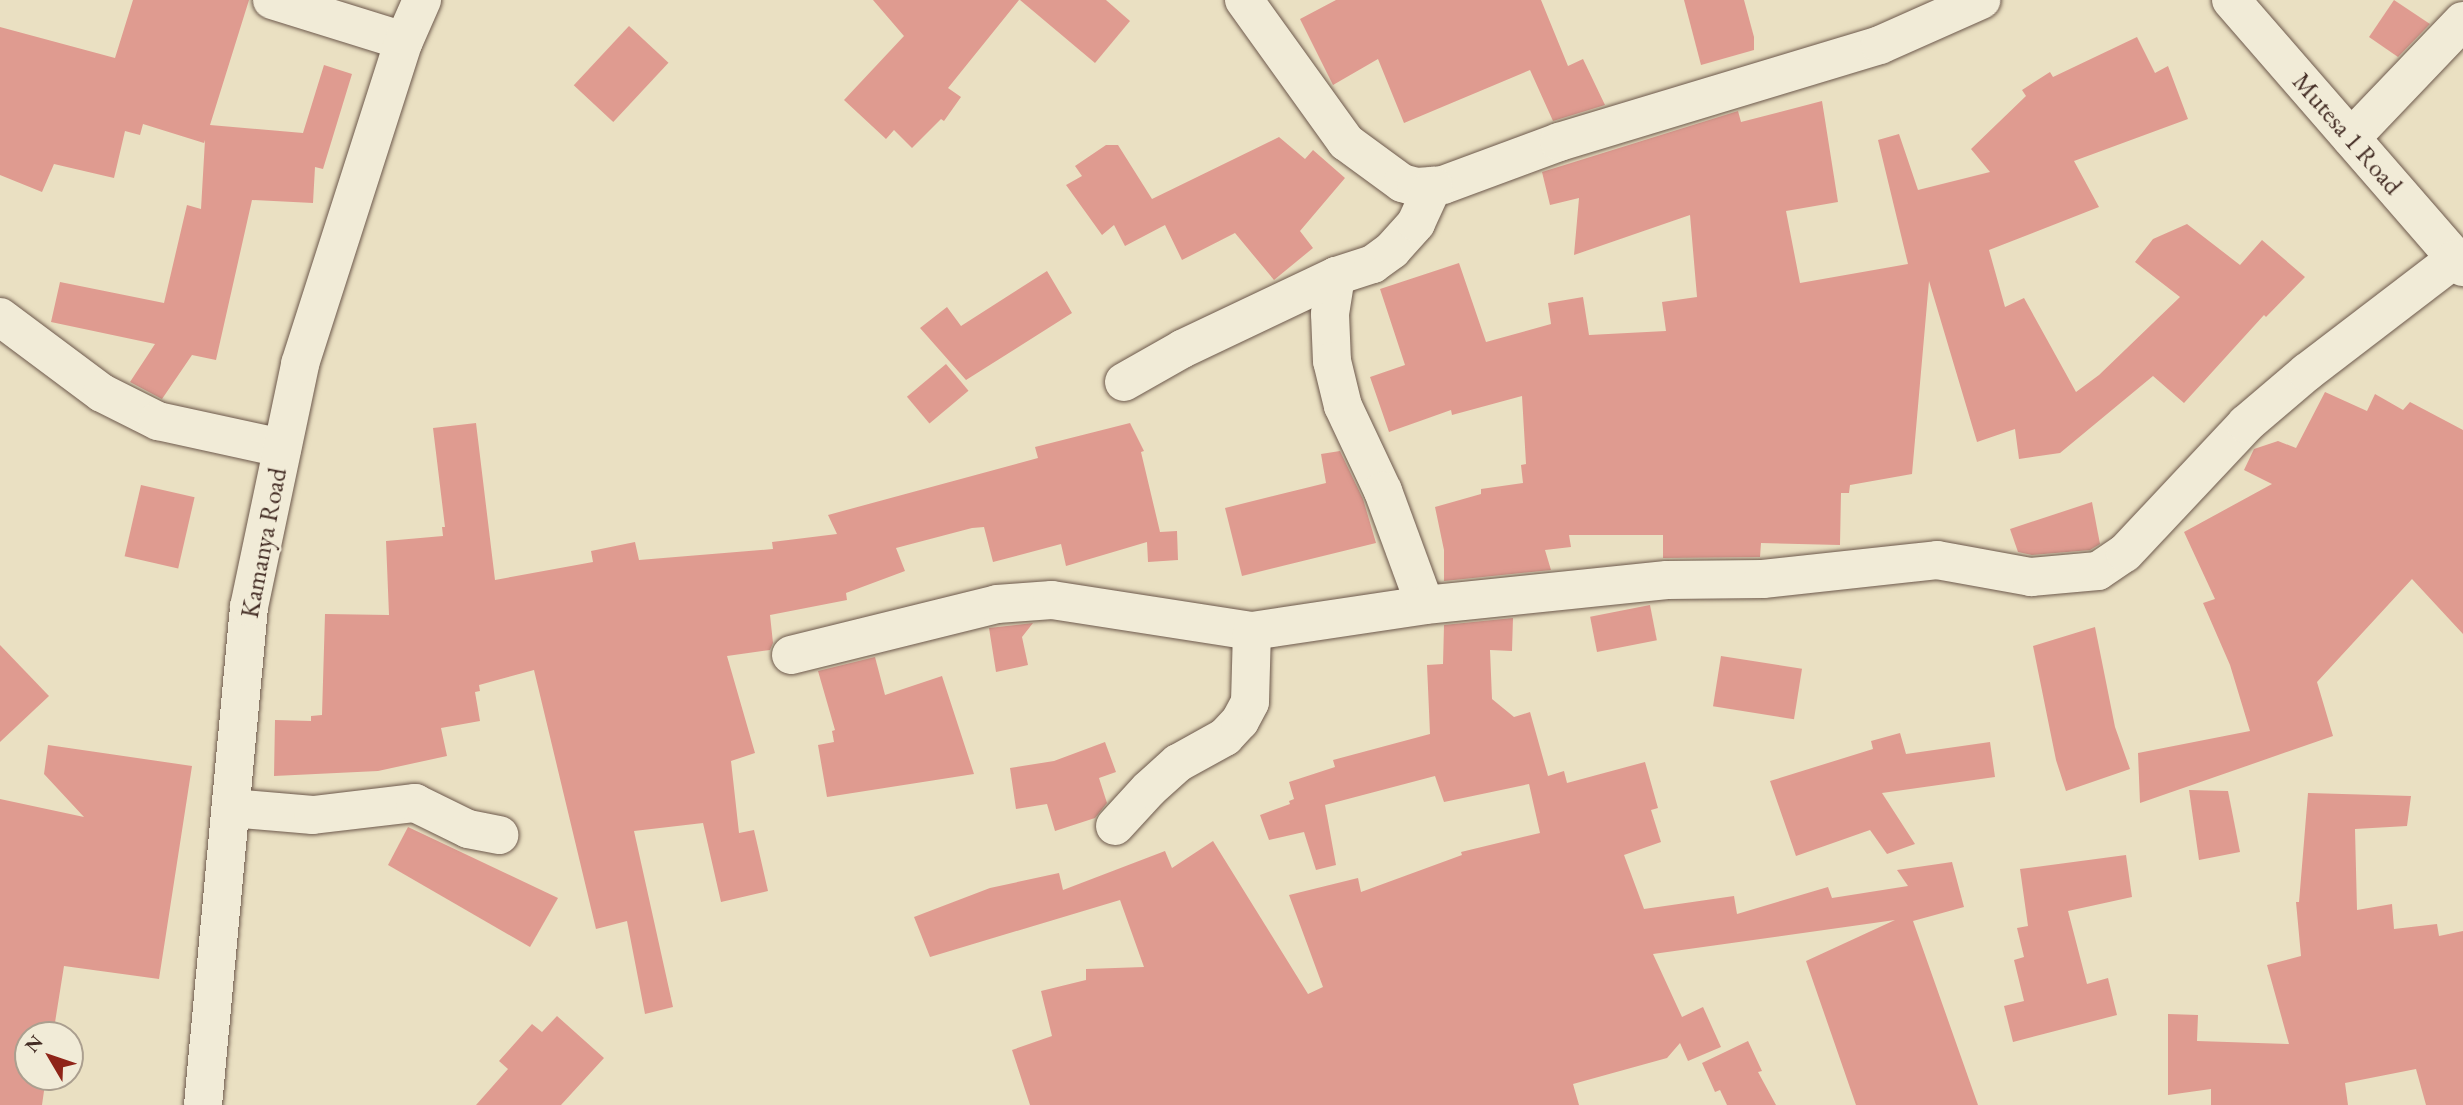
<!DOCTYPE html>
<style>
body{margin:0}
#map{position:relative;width:2463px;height:1105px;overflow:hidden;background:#eae0c2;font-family:"EB Garamond",serif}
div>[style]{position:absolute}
.building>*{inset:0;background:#df9b90;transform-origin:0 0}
.roads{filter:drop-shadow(0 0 2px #6d594c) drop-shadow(0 0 2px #6d594c)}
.minor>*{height:38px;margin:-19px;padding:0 19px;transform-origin:19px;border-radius:19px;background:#f1ebd7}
.tertiary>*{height:38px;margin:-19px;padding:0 19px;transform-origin:19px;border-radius:19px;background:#f1ebd7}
span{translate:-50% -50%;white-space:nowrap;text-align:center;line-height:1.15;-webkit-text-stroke:5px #f1ebd7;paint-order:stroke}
.street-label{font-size:26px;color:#432c24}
.north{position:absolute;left:14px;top:1021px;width:70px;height:70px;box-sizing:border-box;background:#f1ebd7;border:2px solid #ab9f8f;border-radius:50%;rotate:309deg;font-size:19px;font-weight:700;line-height:28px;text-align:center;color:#432c24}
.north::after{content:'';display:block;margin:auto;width:24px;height:32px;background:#8f2418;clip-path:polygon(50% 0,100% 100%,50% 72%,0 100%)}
</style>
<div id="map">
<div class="building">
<div style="clip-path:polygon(133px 0,249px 0,210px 125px,303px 133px,324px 65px,352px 74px,323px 169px,315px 167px,313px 203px,252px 200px,216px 360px,192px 355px,162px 399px,130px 382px,155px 344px,51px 322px,60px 282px,164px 303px,187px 205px,201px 209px,205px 140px,204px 143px,143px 124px,140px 135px,125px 131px,114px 178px,54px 164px,42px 192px,0 175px,0 27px,115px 58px)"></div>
<div style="clip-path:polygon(873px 0,1019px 0,948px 88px,961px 97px,944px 121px,941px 119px,912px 148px,894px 130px,886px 139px,844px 100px,904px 36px)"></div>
<div style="clip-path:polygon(1020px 0,1106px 0,1130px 21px,1095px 63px)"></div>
<div style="clip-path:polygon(1336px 0,1541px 0,1568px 66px,1583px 59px,1605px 105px,1553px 121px,1530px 70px,1404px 123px,1378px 59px,1333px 85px,1300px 19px)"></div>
<div style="clip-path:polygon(1684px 0,1744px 0,1754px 37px,1754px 50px,1701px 65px)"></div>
<div style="clip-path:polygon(2394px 0,2430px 24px,2398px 57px,2369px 37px)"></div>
<div style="left:629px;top:26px;width:54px;height:81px;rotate:43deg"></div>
<div style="clip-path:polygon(2137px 37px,2155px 73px,2168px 66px,2188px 119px,2074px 161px,2099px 207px,1989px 250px,2005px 307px,2024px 298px,2076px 392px,2099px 375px,2180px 297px,2135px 262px,2153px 239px,2187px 224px,2240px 265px,2262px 240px,2305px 277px,2266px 317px,2264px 315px,2184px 403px,2153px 376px,2060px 453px,2019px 459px,2015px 429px,1977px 442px,1929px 281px,1912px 474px,1850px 485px,1849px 493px,1841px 493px,1840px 545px,1761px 543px,1760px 557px,1663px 558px,1663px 535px,1569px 535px,1571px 547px,1545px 550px,1551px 570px,1444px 581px,1444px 550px,1435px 507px,1481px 494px,1481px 489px,1523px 483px,1521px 465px,1526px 464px,1522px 396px,1452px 415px,1451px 410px,1389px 432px,1370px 377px,1405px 365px,1380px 289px,1459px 263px,1486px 342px,1551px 324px,1548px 303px,1583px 297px,1589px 335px,1666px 331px,1662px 302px,1697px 297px,1690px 215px,1574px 255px,1579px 198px,1550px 205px,1542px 172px,1738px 111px,1741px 122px,1822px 101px,1838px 202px,1786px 211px,1800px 283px,1908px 264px,1878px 140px,1899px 134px,1918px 190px,1990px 172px,1971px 149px,2026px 96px,2022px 90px,2050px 72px,2053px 77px)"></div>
<div style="clip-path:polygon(1279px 137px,1305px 159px,1313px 150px,1345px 178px,1300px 231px,1313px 248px,1274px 280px,1235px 233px,1182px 260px,1165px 225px,1125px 246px,1114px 225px,1102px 235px,1066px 185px,1082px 176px,1075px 166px,1106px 145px,1118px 145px,1152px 199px)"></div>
<div style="clip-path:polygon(1047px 271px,1072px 313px,966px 380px,920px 328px,947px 307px,961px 326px)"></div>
<div style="left:946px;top:364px;width:35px;height:51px;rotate:50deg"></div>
<div style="clip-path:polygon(2325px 392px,2367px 411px,2375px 394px,2403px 410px,2410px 402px,2463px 430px,2463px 634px,2412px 579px,2317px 682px,2333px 736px,2140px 803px,2138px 753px,2250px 731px,2230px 665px,2203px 603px,2215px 599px,2184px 532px,2272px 484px,2244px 470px,2254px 449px,2278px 441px,2296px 448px)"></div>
<div style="clip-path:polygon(476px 423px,495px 580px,593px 562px,591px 551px,635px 542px,639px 560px,773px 549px,772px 542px,837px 534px,828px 515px,1038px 458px,1035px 447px,1130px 423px,1144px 451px,1141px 452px,1160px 532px,1177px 531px,1178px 560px,1148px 562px,1147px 542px,1066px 566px,1061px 544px,993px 562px,984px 527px,972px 528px,896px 548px,905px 571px,846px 593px,847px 600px,770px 615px,773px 643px,770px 650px,727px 656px,755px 753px,731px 761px,739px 833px,754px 830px,768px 891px,721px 902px,703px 823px,634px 831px,673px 1007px,645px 1014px,627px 921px,596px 929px,534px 670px,479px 685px,480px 691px,475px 692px,480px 721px,441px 728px,447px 756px,378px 771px,274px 776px,275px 720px,311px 721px,311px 716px,322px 715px,325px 614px,389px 615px,386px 541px,443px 536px,442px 527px,445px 527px,433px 428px)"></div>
<div style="clip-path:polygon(1340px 451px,1363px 499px,1376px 543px,1242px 576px,1225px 508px,1326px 483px,1321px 454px)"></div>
<div style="left:141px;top:485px;width:55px;height:73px;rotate:13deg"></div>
<div style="clip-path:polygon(2092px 502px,2100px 544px,2090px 550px,2032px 555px,2018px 552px,2010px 529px)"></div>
<div style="left:1650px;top:605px;width:36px;height:61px;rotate:79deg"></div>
<div style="clip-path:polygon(1513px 618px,1512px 651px,1490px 650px,1492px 699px,1514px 717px,1530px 712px,1548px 776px,1564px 771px,1567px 783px,1645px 762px,1658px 808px,1651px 810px,1661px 842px,1624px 855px,1644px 909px,1734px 896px,1737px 914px,1828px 887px,1832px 898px,1908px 886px,1897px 870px,1952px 862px,1964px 907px,1913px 921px,1978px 1105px,1856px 1105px,1806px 961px,1895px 920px,1653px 954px,1682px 1017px,1703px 1007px,1721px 1047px,1688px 1061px,1680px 1043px,1667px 1058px,1573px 1084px,1579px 1105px,1030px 1105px,1012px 1050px,1052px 1036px,1041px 991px,1086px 980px,1086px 969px,1144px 967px,1120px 900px,930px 957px,914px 917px,990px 888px,1059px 873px,1063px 890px,1165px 851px,1172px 868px,1213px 841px,1308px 994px,1323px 987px,1289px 895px,1358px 878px,1361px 892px,1462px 855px,1461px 852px,1540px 833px,1529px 784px,1444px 802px,1435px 776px,1325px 805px,1336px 865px,1316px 870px,1304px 832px,1269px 840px,1260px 815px,1290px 804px,1289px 801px,1294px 799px,1289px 782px,1335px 767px,1333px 760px,1430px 734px,1427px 665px,1443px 664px,1444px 625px)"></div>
<div style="clip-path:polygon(1033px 623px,1022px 637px,1028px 665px,996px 672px,989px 628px)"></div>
<div style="clip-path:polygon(2095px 627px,2115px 727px,2130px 769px,2066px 791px,2056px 760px,2033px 646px)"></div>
<div style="clip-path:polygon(0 645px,49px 696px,0 742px)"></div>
<div style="left:1721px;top:656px;width:82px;height:51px;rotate:9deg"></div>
<div style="clip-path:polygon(875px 657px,885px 695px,942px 676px,974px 774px,827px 797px,818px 745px,834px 742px,832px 731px,835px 730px,818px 671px)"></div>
<div style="clip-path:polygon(1900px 733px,1906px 754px,1990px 742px,1995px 777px,1882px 793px,1915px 844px,1887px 854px,1870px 830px,1796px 856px,1770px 781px,1873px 749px,1871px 741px)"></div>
<div style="clip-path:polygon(1105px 742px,1116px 772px,1099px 778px,1107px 803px,1095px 818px,1055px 831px,1047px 804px,1016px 809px,1010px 768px,1054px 761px)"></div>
<div style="clip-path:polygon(48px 745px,192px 766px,159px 979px,64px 966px,53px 1035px,28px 1035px,28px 1077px,46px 1077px,42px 1105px,0 1105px,0 799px,84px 817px,44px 774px)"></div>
<div style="clip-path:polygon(2189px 790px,2228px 791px,2240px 852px,2199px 860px)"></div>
<div style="clip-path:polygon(2308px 793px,2411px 796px,2407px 826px,2355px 829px,2357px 910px,2392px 904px,2394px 929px,2437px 924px,2439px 936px,2463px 931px,2463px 1105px,2426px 1105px,2416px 1069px,2345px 1083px,2348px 1105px,2211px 1105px,2211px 1089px,2168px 1095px,2168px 1014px,2198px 1015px,2197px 1041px,2289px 1044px,2267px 965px,2301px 956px,2296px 902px,2299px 902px)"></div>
<div style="clip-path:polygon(408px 827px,558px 898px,530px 947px,388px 865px)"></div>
<div style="clip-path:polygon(2126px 855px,2132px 897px,2068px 911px,2087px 984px,2108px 978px,2117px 1015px,2013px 1042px,2004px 1006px,2024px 1001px,2014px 960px,2024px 957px,2017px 928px,2028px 926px,2020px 869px)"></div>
<div style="clip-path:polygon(557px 1016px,604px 1058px,561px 1105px,476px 1105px,508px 1069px,499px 1061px,532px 1024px,542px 1032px)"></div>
<div style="clip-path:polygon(1748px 1041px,1762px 1071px,1758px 1072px,1776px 1105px,1727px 1105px,1720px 1090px,1715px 1092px,1702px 1063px)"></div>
</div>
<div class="roads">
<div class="minor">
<div style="left:272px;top:0;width:138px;rotate:17.3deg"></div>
<div style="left:1244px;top:0;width:175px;rotate:54.3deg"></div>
<div style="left:1346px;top:142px;width:69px;rotate:36.2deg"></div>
<div style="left:1402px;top:183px;width:15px;rotate:16deg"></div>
<div style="left:1416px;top:187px;width:27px;rotate:-4deg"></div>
<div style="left:1443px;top:185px;width:124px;rotate:-20.3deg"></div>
<div style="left:1559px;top:142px;width:335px;rotate:-16.8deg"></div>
<div style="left:1880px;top:45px;width:111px;rotate:-24deg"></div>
<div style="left:2231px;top:0;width:354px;rotate:49deg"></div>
<div style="left:2351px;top:138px;width:162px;rotate:-46.3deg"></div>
<div style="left:1336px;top:276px;width:38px;rotate:99deg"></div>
<div style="left:1330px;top:314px;width:47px;rotate:87.6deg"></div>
<div style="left:1332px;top:361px;width:46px;rotate:76.3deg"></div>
<div style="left:1343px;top:406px;width:94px;rotate:64.8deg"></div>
<div style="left:1383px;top:491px;width:121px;rotate:69.8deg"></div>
<div style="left:0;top:317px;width:127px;rotate:36.7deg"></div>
<div style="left:102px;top:393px;width:63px;rotate:26.6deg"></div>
<div style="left:158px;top:421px;width:127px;rotate:12.3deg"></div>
<div style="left:1124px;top:382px;width:67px;rotate:-29.6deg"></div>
<div style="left:1182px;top:349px;width:170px;rotate:-25.4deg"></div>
<div style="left:1336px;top:276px;width:39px;rotate:-18deg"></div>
<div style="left:1373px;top:264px;width:24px;rotate:-36deg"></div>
<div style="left:1392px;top:250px;width:36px;rotate:-48deg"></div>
<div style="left:1416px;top:223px;width:41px;rotate:-65.3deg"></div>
<div style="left:791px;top:655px;width:212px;rotate:-13.9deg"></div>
<div style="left:997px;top:604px;width:55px;rotate:-4.2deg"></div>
<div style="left:1052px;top:600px;width:202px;rotate:8.8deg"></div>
<div style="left:1252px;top:631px;width:175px;rotate:-8.5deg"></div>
<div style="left:1425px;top:605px;width:243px;rotate:-5.9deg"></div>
<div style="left:1667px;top:580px;width:96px;rotate:-0.6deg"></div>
<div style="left:1763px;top:579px;width:175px;rotate:-6.2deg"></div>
<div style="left:1937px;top:560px;width:96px;rotate:10.3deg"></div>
<div style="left:2031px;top:577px;width:67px;rotate:-5.1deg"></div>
<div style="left:2098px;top:571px;width:32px;rotate:-34deg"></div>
<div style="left:2125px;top:553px;width:177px;rotate:-46.8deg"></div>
<div style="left:2246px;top:424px;width:80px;rotate:-40.4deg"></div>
<div style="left:2307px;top:372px;width:186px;rotate:-37.4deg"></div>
<div style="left:231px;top:808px;width:82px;rotate:4.9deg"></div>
<div style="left:313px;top:815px;width:103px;rotate:-6.7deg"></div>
<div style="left:415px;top:803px;width:59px;rotate:26.1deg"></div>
<div style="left:468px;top:829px;width:32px;rotate:11deg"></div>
<div style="left:1115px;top:826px;width:50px;rotate:-47.4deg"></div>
<div style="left:1149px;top:789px;width:39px;rotate:-42deg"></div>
<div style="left:1178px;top:763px;width:54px;rotate:-29deg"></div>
<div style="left:1225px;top:737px;width:22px;rotate:-47deg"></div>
<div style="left:1240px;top:721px;width:21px;rotate:-62deg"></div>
<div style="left:1250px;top:702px;width:71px;rotate:-88.4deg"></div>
</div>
<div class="tertiary">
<div style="left:203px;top:1105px;width:500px;rotate:-84.72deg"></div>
<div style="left:249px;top:607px;width:248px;rotate:-78.1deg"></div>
<div style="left:300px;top:364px;width:339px;rotate:-72.2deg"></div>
<div style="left:404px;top:41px;width:45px;rotate:-66.3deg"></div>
</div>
</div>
<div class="street-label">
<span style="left:2347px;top:134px;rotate:49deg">Mutesa 1 Road</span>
<span style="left:264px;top:543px;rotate:-79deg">Kamanya Road</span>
</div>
<div class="north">N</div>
</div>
